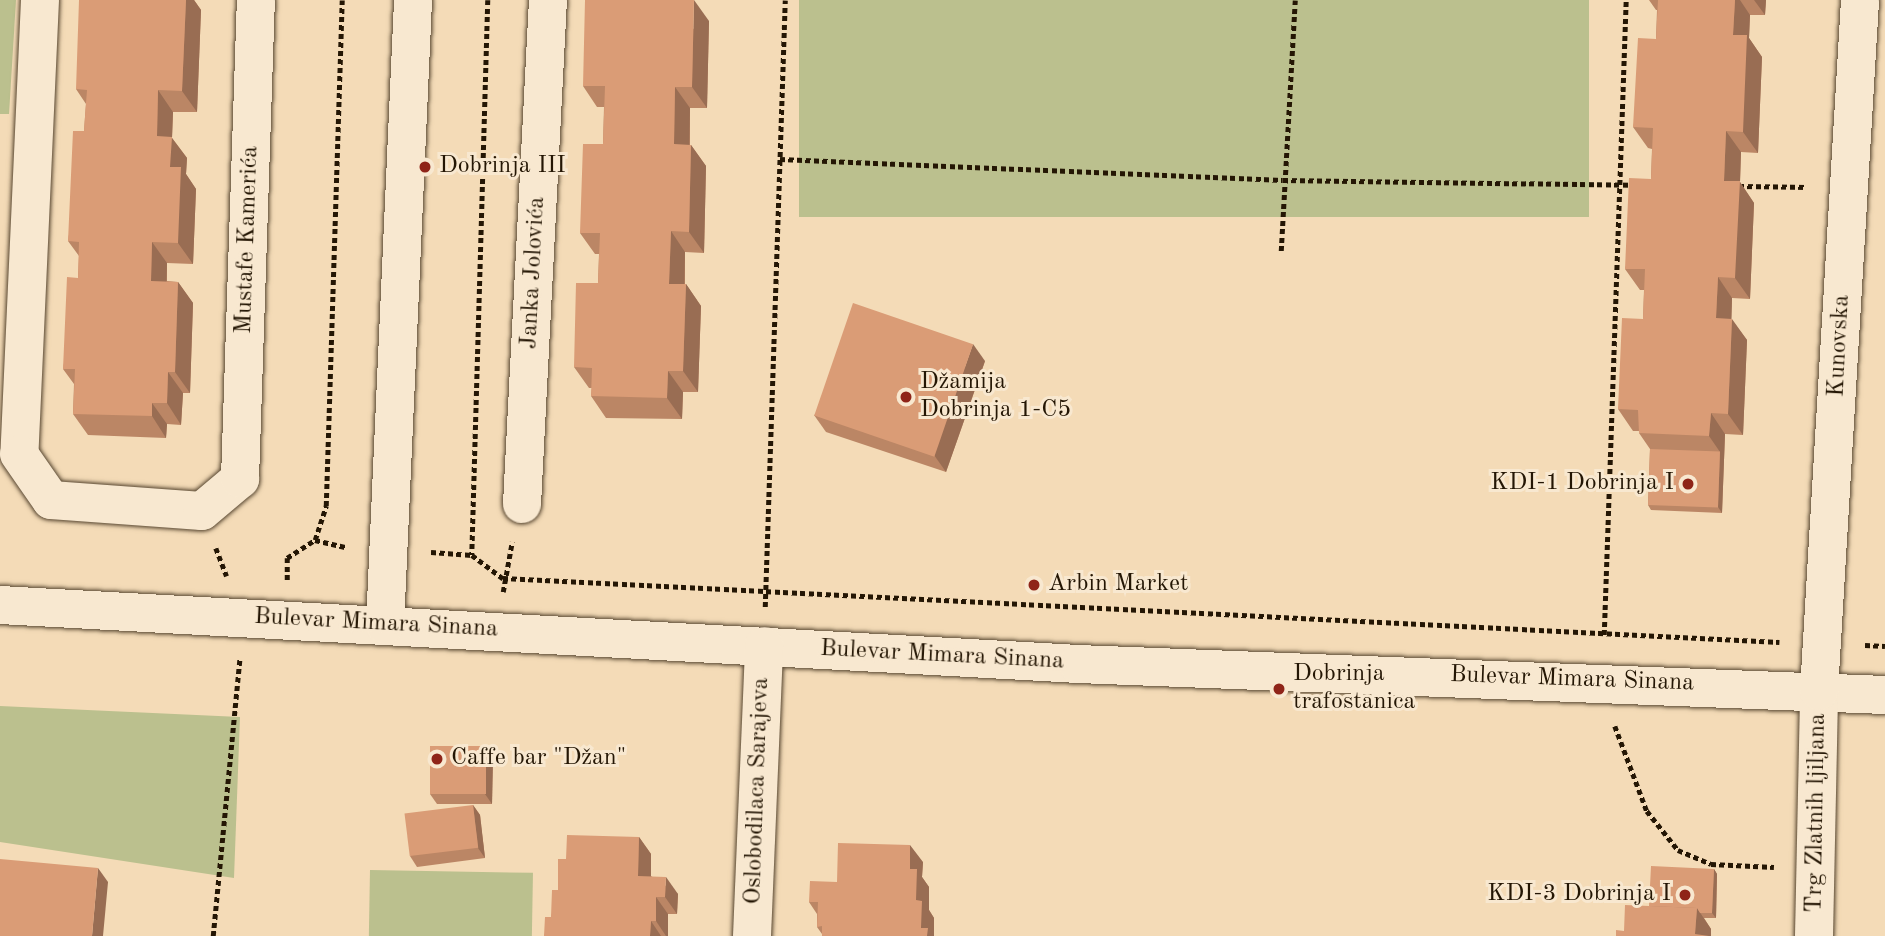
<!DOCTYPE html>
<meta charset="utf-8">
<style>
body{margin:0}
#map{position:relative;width:1885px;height:936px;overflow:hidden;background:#f4dbb7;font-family:"Old Standard TT",serif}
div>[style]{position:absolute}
.green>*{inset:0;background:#bbc08e;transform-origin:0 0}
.path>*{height:4.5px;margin-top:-2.25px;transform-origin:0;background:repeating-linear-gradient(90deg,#241604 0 5px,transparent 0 8.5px)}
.roads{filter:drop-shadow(0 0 2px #584731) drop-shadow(0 0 2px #584731)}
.minor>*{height:38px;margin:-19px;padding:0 19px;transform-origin:19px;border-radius:19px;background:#f8e8d0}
.wall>*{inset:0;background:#bb8665}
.shaded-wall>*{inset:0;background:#996d53}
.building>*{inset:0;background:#da9c76;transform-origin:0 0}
.dots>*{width:19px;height:19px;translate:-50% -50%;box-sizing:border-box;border:4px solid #f8e8d0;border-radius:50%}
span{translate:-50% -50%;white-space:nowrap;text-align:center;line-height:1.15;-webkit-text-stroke:6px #f8e8d0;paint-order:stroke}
.poi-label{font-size:24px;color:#241604}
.left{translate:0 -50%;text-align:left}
.right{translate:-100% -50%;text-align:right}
.street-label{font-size:24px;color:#241604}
</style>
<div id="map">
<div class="green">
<div style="clip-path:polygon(0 0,16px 0,9px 114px,0 114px)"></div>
<div style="left:799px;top:0;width:790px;height:217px"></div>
<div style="clip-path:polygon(0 706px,240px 717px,234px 878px,0 842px)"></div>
<div style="left:370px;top:870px;width:163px;height:66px;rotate:1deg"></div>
</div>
<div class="path">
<div style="left:488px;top:0;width:555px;rotate:91.65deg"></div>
<div style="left:472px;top:555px;width:39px;rotate:37deg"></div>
<div style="left:503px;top:578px;width:1278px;rotate:2.87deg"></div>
<div style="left:780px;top:159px;width:503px;rotate:2.39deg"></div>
<div style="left:1283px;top:180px;width:349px;rotate:0.8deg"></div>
<div style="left:1739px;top:186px;width:68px;rotate:0.8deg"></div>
<div style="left:1281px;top:251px;width:251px;rotate:-86.8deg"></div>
<div style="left:315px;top:540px;width:32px;rotate:13deg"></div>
<div style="left:216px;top:548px;width:30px;rotate:69deg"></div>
<div style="left:431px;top:552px;width:41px;rotate:4.2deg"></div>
<div style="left:287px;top:580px;width:22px;rotate:-90deg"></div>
<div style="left:287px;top:558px;width:33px;rotate:-33deg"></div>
<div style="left:315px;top:540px;width:36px;rotate:-72deg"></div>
<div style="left:326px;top:506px;width:506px;rotate:-88.19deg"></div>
<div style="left:503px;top:592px;width:51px;rotate:-79.8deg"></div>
<div style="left:765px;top:607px;width:607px;rotate:-88.11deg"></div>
<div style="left:1604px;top:635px;width:635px;rotate:-88.02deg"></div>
<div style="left:1865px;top:645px;width:20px;rotate:3deg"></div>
<div style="left:1615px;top:726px;width:91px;rotate:69.4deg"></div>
<div style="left:1647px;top:811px;width:50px;rotate:51.5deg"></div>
<div style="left:1678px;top:850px;width:36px;rotate:23deg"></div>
<div style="left:1711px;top:864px;width:63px;rotate:2.7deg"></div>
<div style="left:213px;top:936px;width:279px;rotate:-84.5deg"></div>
</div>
<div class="roads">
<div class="minor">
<div style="left:40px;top:0;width:454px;rotate:92.6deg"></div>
<div style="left:19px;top:454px;width:56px;rotate:55.2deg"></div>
<div style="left:51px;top:500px;width:151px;rotate:4.2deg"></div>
<div style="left:202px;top:511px;width:50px;rotate:-40.1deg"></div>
<div style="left:240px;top:479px;width:479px;rotate:-88.1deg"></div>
<div style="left:522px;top:504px;width:505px;rotate:-87.05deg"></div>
<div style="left:0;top:605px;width:1080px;rotate:3.13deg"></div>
<div style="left:1078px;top:664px;width:808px;rotate:2.2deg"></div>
<div style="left:385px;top:625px;width:626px;rotate:-87.43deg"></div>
<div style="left:752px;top:936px;width:290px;rotate:-87.6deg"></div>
<div style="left:1814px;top:936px;width:245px;rotate:-88.8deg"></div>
<div style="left:1819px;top:691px;width:692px;rotate:-86.6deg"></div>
</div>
</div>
<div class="wall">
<div style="clip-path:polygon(186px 0,194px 0,201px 10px,197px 112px,173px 112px,172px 138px,187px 158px,186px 174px,196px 189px,193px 264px,167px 263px,167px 281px,178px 282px,193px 303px,190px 393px,183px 393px,181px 425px,167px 424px,166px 438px,88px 435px,73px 414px,74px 384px,63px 369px,78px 278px,79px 256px,68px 241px,84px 131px,86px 104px,76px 89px)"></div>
<div style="clip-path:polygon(1649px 0,1766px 0,1765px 15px,1750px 15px,1749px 38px,1762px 57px,1758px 153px,1741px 152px,1740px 182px,1754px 203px,1750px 299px,1732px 298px,1731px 319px,1747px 340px,1743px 435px,1725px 434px,1722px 513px,1651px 510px,1648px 505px,1650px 449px,1639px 433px,1639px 431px,1633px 431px,1618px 409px,1643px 319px,1644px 290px,1640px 290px,1625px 269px,1651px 179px,1652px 149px,1648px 148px,1633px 127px,1656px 39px,1657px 10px,1656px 10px)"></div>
<div style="clip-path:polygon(709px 21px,707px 108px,690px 108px,690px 145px,691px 145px,706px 166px,704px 253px,685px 252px,685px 284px,686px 284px,701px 306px,698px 392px,683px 392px,682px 419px,606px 418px,591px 396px,592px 388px,589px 388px,574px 367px,598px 283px,599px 254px,595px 254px,580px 233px,603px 144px,604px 107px,597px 107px,583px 86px)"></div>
<div style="clip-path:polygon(985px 361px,946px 472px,826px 432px,814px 415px)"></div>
<div style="clip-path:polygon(493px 757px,492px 804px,437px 804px,430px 794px)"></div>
<div style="clip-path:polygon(473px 805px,480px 815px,485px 858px,417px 867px,410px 856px)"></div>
<div style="clip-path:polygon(639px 837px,651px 854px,651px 876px,678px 894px,677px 914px,668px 914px,668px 936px,544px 936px,551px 917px,566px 859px)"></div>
<div style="clip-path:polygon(923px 862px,922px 877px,929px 887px,929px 910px,934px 918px,822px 934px,817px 927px,817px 914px,809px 902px,837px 882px)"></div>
<div style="clip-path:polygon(1714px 869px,1717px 874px,1716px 918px,1704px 918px,1711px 929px,1711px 936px,1616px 936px,1624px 931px,1649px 906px)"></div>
</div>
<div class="shaded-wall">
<div style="clip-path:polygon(186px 0,194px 0,201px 10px,197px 112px,182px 91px)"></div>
<div style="clip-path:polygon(694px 0,709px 21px,707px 108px,692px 87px)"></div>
<div style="clip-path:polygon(1735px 0,1740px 0,1750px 15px,1749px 38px,1762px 57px,1758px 153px,1743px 132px,1733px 35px)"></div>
<div style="clip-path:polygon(1754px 0,1766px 0,1765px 15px)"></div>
<div style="clip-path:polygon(675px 87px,690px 108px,689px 165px,674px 144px)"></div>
<div style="clip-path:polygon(158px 90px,173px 112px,172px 138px,187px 158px,186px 174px,196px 189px,193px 264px,178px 243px,170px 167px,157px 136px)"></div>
<div style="clip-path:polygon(1726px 131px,1741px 152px,1740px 182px,1754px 203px,1750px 299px,1735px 278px,1724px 181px)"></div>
<div style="clip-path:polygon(691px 145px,706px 166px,704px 253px,689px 232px)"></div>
<div style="clip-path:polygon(671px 231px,685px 252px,684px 305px,669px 284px)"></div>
<div style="clip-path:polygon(152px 242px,167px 263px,166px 302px,151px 281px)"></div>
<div style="clip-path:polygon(1718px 277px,1732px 298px,1731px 340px,1716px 318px)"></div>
<div style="clip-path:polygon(178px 282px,193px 303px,190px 393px,175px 372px)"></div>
<div style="clip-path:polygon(686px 284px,701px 306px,698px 392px,683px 371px)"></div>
<div style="clip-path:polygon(1732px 319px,1747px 340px,1743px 435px,1728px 414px)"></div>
<div style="clip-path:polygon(973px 344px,985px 361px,946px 472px,934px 455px)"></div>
<div style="clip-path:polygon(668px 371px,683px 392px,682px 419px,667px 398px)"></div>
<div style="clip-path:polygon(168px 372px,183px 393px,181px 425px,167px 403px)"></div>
<div style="clip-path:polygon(152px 403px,167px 424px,166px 438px,152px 416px)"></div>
<div style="clip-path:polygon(1711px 413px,1725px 434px,1722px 513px,1718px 507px,1720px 452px,1709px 436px)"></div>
<div style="clip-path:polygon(486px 746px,493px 757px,492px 804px,485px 794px)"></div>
<div style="clip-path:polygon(473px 805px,480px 815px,485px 858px,478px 848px)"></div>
<div style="clip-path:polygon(639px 837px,651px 854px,651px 893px,638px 876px)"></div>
<div style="clip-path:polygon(910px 845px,923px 862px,922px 877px,929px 887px,929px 910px,934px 918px,934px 936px,927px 936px,921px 928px,910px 869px)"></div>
<div style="clip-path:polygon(98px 868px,108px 882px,103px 936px,92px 936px)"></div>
<div style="clip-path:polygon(1714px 869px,1717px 874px,1716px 918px,1712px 913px)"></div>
<div style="clip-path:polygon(666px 877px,678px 894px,677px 914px,665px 897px)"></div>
<div style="clip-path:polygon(656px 897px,668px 914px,668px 936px,666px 936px,656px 921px)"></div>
<div style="clip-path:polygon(1697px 908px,1711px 929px,1711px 936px,1696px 936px,1695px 934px)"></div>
<div style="clip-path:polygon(651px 921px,661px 936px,650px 936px)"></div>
</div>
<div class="building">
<div style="clip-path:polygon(79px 0,186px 0,182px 91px,158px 90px,157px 136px,172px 137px,170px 167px,181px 167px,178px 243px,152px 242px,151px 281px,178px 282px,175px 372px,168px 372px,167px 403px,152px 403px,152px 416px,73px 414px,75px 369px,63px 369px,67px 277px,78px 278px,79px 242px,68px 241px,73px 131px,84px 131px,85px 116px,87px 90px,76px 89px)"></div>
<div style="clip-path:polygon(585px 0,694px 0,692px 87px,675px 87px,674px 144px,691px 145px,689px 232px,671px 231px,669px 284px,686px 284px,683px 371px,668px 371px,667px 398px,591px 396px,592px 368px,574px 367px,576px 283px,598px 283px,600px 233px,580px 233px,583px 144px,603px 144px,605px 86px,583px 86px)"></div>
<div style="clip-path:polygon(1658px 0,1735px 0,1733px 35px,1747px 35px,1743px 132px,1726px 131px,1724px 181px,1740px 181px,1735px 278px,1718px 277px,1716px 318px,1732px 319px,1728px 414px,1711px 413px,1709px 436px,1639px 433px,1638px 410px,1618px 409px,1622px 318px,1643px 319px,1645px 269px,1625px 269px,1629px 178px,1651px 179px,1653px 128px,1633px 127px,1638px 38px,1656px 39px)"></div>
<div style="left:853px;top:303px;width:127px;height:119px;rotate:19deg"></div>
<div style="left:1650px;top:449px;width:70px;height:56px;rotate:2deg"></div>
<div style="left:430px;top:746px;width:56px;height:48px"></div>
<div style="left:473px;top:805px;width:43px;height:69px;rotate:83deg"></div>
<div style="clip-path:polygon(567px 835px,639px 837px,638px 876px,666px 877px,665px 897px,656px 897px,656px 921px,651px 921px,650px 936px,544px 936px,545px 917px,551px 917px,552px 890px,558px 890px,558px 859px,566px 859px)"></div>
<div style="clip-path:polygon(838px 843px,910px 845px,910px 869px,917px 869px,916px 900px,922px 901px,921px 928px,928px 928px,927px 936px,822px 936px,822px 926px,817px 927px,818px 902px,809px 902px,810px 881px,837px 882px)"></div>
<div style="clip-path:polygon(0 859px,98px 868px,92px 936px,0 936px)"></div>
<div style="clip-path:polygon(1651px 866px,1714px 869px,1712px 913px,1700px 913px,1697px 908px,1649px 906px)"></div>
<div style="clip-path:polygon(1625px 905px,1697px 908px,1695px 934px,1709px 936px,1616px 936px,1616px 930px,1624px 931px)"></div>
</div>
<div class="dots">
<div style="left:425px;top:167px;background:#8f2418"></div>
<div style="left:906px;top:397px;background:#8f2418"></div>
<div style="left:1688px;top:484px;background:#8f2418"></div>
<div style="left:1034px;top:585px;background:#8f2418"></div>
<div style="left:1279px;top:689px;background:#8f2418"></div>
<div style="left:437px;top:759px;background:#8f2418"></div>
<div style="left:1685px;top:895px;background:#8f2418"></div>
</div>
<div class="poi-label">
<span class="left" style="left:439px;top:167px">Dobrinja III</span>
<span class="left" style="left:920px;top:397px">Džamija<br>Dobrinja 1-C5</span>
<span class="right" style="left:1674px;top:484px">KDI-1 Dobrinja I</span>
<span class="left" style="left:1048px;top:585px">Arbin Market</span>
<span class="left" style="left:1293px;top:689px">Dobrinja<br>trafostanica</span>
<span class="left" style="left:451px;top:759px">Caffe bar "Džan"</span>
<span class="right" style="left:1671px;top:895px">KDI-3 Dobrinja I</span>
</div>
<div class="street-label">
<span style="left:248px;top:240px;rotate:-88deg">Mustafe Kamerića</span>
<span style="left:534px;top:273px;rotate:-87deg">Janka Jolovića</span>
<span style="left:1840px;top:346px;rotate:-87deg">Kunovska</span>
<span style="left:376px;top:624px;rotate:3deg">Bulevar Mimara Sinana</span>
<span style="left:942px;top:656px;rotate:3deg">Bulevar Mimara Sinana</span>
<span style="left:1572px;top:680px;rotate:2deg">Bulevar Mimara Sinana</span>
<span style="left:758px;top:791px;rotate:-88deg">Oslobodilaca Sarajeva</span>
<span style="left:1817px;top:813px;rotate:-89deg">Trg Zlatnih ljiljana</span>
</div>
</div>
